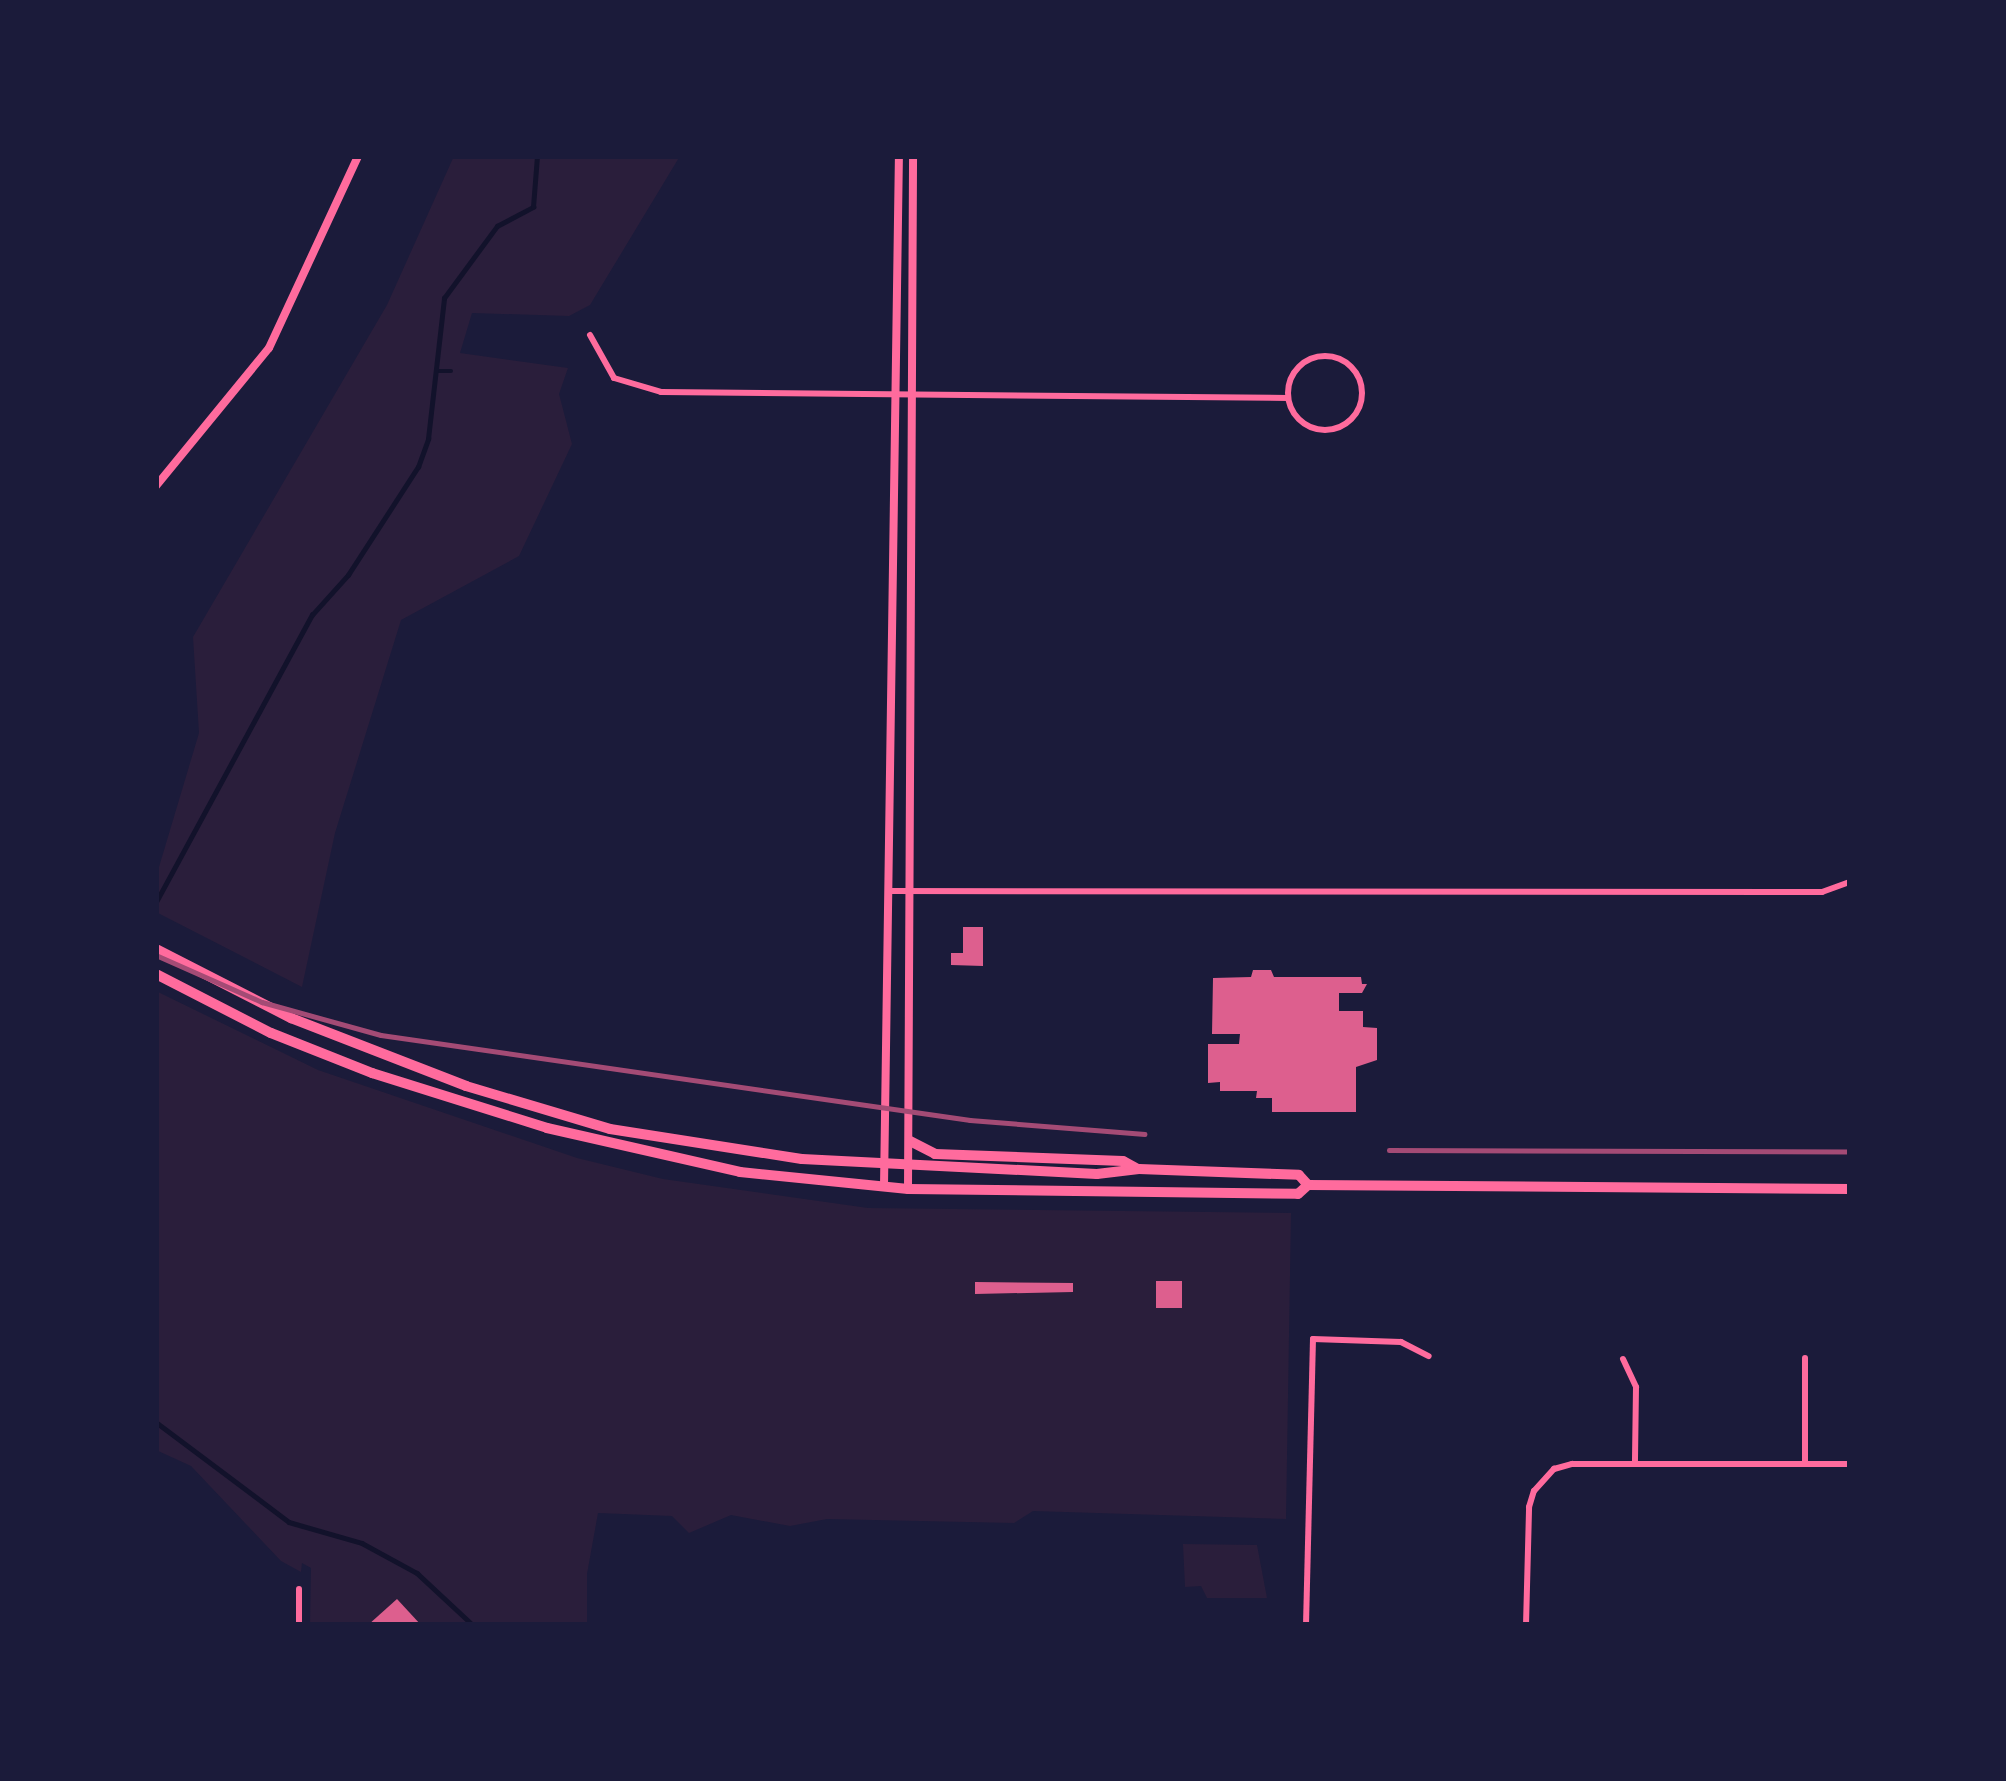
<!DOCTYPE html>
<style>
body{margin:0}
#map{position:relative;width:2006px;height:1781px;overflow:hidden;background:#1b1b3a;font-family:"Work Sans",sans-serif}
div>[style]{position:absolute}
.green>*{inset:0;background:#2a1e3b}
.stream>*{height:4.5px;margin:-2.25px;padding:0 2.25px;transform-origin:2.25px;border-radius:2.25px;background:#12122b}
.building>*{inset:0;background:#dd5f8e;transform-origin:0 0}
.pedestrian>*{height:4.5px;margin:-2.25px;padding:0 2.25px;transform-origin:2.25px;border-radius:2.25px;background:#ff6b9d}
.minor>*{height:6px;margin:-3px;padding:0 3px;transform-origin:3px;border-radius:3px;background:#ff6b9d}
.minor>.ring{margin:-3px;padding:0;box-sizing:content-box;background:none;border:6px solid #ff6b9d;border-radius:50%}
.tertiary>*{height:8px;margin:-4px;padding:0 4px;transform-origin:4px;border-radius:4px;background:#ff6b9d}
.primary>*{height:10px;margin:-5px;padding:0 5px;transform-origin:5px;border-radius:5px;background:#ff6b9d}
.rail>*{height:4.5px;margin:-2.25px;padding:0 2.25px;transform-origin:2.25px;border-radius:2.25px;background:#a44b75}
span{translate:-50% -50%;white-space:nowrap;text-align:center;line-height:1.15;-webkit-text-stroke:10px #1b1b3a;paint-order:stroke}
.frame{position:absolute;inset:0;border:159px solid #1b1b3a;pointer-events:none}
</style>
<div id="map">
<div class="green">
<div style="clip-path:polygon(454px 156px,680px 156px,590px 305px,569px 316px,472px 313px,460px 353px,568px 368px,559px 394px,572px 444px,519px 556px,401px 620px,335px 833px,302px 987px,156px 912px,156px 877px,199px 733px,193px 637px,387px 305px)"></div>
<div style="clip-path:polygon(156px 991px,318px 1070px,577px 1158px,663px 1179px,868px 1208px,1291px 1213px,1286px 1519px,1033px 1511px,1014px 1523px,827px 1519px,790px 1526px,731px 1515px,689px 1533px,672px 1516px,598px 1513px,587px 1574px,587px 1625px,310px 1625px,311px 1568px,302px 1563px,301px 1572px,281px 1561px,191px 1466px,156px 1450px)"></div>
<div style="clip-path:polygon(1183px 1544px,1257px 1545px,1267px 1598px,1207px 1598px,1201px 1586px,1185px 1587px)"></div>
</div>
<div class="stream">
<div style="left:436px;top:371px;width:15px"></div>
<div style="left:156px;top:902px;width:327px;rotate:-61.5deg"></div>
<div style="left:312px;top:615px;width:54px;rotate:-48deg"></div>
<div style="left:348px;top:575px;width:129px;rotate:-57.1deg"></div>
<div style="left:418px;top:467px;width:30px;rotate:-70deg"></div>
<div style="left:428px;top:439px;width:142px;rotate:-83.5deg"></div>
<div style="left:444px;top:298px;width:89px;rotate:-53.6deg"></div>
<div style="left:497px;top:226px;width:41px;rotate:-27.8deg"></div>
<div style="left:533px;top:207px;width:51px;rotate:-85.5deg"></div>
<div style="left:156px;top:1422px;width:166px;rotate:36.9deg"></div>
<div style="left:289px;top:1522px;width:76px;rotate:16deg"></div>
<div style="left:362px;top:1543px;width:63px;rotate:28.6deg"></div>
<div style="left:417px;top:1573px;width:76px;rotate:42.9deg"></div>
</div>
<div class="building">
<div style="clip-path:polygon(963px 927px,983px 927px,983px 966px,951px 965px,951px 953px,963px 953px)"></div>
<div style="clip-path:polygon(1253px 970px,1271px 970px,1274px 977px,1361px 977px,1362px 984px,1367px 984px,1362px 993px,1339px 993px,1339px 1011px,1363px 1011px,1363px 1027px,1377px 1028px,1377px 1060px,1356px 1067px,1356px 1112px,1272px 1112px,1272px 1098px,1256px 1098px,1257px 1091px,1220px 1091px,1220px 1082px,1208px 1083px,1208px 1044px,1239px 1044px,1240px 1034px,1212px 1034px,1213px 978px,1251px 977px)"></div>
<div style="left:1156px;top:1281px;width:26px;height:27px"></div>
<div style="clip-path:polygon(975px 1282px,1073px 1283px,1073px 1292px,975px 1294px)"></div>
<div style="clip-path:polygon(397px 1599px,421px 1625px,368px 1625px)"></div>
</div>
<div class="pedestrian">
<div style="left:1211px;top:1625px;width:40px"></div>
</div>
<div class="minor">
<div style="left:590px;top:335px;width:49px;rotate:60.8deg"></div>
<div style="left:614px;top:378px;width:49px;rotate:16.6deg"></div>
<div style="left:661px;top:392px;width:627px;rotate:0.55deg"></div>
<div class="ring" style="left:1288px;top:356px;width:68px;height:68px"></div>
<div style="left:889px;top:891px;width:933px;rotate:0.06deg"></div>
<div style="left:1822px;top:892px;width:30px;rotate:-20deg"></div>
<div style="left:1623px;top:1359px;width:31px;rotate:65deg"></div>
<div style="left:1636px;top:1387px;width:76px;rotate:90.8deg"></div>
<div style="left:1805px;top:1463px;width:105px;rotate:-90deg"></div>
<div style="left:299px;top:1625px;width:36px;rotate:-90deg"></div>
<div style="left:1306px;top:1625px;width:286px;rotate:-88.6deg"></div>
<div style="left:1313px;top:1339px;width:88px;rotate:2deg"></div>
<div style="left:1401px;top:1342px;width:31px;rotate:27deg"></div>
<div style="left:1526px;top:1625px;width:118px;rotate:-88.5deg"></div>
<div style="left:1529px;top:1507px;width:17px;rotate:-73deg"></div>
<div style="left:1534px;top:1491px;width:30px;rotate:-48deg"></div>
<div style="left:1554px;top:1469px;width:19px;rotate:-16deg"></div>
<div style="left:1572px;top:1464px;width:278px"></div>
</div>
<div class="tertiary">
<div style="left:156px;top:486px;width:178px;rotate:-50.7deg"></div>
<div style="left:269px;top:348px;width:212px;rotate:-65.1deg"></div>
<div style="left:884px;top:1186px;width:1030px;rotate:-89.17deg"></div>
<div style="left:908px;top:1189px;width:1033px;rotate:-89.72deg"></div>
</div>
<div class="primary">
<div style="left:156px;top:949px;width:152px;rotate:27.1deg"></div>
<div style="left:291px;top:1018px;width:188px;rotate:21.2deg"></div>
<div style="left:466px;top:1086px;width:150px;rotate:16.6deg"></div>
<div style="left:610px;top:1129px;width:194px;rotate:8.9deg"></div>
<div style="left:802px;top:1159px;width:295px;rotate:2.9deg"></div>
<div style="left:1097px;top:1174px;width:42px;rotate:-6.8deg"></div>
<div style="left:1139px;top:1169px;width:160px;rotate:2.1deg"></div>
<div style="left:1299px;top:1175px;width:13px;rotate:48deg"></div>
<div style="left:156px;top:974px;width:129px;rotate:27.2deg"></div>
<div style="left:271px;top:1033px;width:109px;rotate:21.6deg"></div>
<div style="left:372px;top:1073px;width:183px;rotate:17.4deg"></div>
<div style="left:547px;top:1128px;width:198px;rotate:12.8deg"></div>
<div style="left:740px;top:1172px;width:169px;rotate:5.8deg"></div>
<div style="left:908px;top:1189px;width:390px;rotate:0.7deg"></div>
<div style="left:1298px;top:1194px;width:13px;rotate:-42deg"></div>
<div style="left:1308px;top:1185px;width:542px;rotate:0.42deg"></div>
<div style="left:910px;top:1141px;width:28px;rotate:27deg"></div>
<div style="left:935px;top:1154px;width:188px;rotate:2.1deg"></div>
<div style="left:1123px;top:1161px;width:15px;rotate:28deg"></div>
</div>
<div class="rail">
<div style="left:156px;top:955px;width:116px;rotate:23.9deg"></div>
<div style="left:262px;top:1002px;width:123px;rotate:15.5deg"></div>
<div style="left:381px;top:1035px;width:595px;rotate:8.21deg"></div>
<div style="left:970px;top:1120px;width:175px;rotate:4.6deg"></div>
<div style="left:1389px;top:1150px;width:461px;rotate:0.2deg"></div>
</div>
<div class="frame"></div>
</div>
